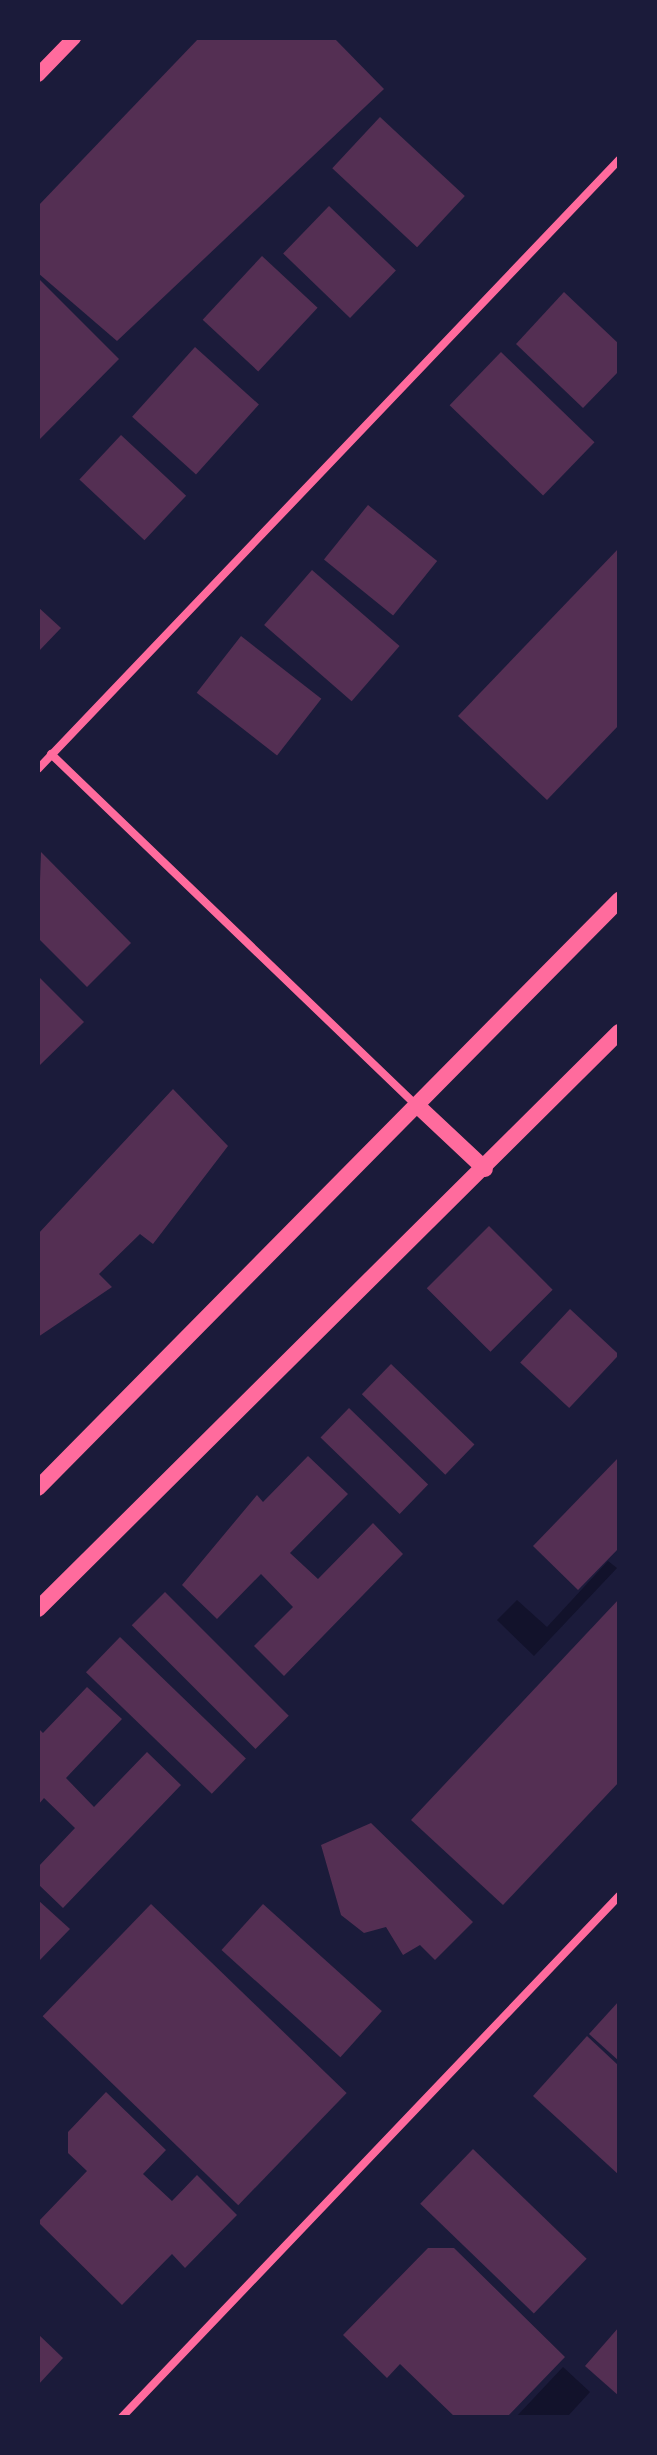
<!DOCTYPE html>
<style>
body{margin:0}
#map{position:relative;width:657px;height:2455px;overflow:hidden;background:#1b1b3a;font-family:"PT Sans",sans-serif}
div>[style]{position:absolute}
.water>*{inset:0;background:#12122b}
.building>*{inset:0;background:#542f53;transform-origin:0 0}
.minor>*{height:8px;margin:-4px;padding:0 4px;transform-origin:4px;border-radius:4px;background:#ff6b9d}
.tertiary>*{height:14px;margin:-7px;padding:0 7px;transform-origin:7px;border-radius:7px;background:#ff6b9d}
.secondary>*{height:16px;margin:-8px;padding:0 8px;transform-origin:8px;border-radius:8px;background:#ff6b9d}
span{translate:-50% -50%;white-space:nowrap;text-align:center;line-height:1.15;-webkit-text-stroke:8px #1b1b3a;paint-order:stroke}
.frame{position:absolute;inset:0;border:40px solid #1b1b3a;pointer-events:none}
</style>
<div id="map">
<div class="water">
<div style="clip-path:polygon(608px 1561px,617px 1568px,534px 1656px,497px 1620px,517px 1600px,547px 1627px)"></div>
<div style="clip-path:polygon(563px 2367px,590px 2392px,567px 2417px,516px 2417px)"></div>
</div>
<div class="building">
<div style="clip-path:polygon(199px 38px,334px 38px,384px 89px,117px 341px,38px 273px,38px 206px)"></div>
<div style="left:380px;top:117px;width:116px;height:70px;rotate:43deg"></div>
<div style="left:329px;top:206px;width:93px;height:66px;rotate:44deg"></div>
<div style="left:262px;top:256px;width:76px;height:87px;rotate:43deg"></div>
<div style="clip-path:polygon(38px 278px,119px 359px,38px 441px)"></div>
<div style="clip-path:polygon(564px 292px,619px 344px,619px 371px,583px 408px,516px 344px)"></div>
<div style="left:195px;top:347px;width:86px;height:94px;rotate:42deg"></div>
<div style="left:501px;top:352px;width:130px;height:74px;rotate:44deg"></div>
<div style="left:121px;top:435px;width:89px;height:61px;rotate:43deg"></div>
<div style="left:368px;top:505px;width:89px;height:70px;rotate:39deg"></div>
<div style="clip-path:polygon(619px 548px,619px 725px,547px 800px,458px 716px)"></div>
<div style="left:312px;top:570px;width:116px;height:73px;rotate:41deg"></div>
<div style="clip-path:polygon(38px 607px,61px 628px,38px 652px)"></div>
<div style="left:241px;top:636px;width:102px;height:72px;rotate:38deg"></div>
<div style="clip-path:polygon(41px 852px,131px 943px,87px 987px,38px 938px)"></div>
<div style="clip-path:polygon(38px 976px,84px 1022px,40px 1065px,38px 1063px)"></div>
<div style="clip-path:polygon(173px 1089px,228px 1146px,153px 1244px,140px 1234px,99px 1274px,112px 1287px,38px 1337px,38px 1234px)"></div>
<div style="left:489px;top:1226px;width:90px;height:88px;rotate:45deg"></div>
<div style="left:570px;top:1309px;width:67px;height:73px;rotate:43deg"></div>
<div style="left:391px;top:1364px;width:116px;height:42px;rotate:44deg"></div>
<div style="left:349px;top:1408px;width:110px;height:41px;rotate:44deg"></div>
<div style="clip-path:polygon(308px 1456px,348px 1494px,290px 1553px,318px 1579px,373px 1523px,403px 1554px,284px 1676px,254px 1646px,293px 1607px,261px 1574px,217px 1619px,182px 1585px,257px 1495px,263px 1502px)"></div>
<div style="clip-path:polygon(619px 1457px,619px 1548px,578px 1590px,533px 1546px)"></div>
<div style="left:165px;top:1592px;width:175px;height:47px;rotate:45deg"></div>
<div style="clip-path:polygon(619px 1599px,619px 1782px,503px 1905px,411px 1820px)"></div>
<div style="left:120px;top:1637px;width:175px;height:49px;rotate:44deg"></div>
<div style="clip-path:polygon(87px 1687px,122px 1719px,66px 1778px,94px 1807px,147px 1752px,181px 1785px,63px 1908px,38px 1884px,38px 1867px,75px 1828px,44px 1798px,38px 1805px,38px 1728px,43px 1733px)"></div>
<div style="clip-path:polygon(371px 1823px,473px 1922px,435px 1960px,420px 1945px,403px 1955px,386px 1927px,364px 1933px,341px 1915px,321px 1845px)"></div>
<div style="clip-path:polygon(38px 1900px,70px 1929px,38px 1962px)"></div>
<div style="left:151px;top:1904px;width:272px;height:156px;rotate:44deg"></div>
<div style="left:263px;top:1904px;width:160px;height:62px;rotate:42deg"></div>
<div style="clip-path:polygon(619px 2001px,619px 2061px,589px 2034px)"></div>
<div style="clip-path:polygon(587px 2036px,619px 2066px,619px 2175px,533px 2096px)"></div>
<div style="clip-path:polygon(106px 2092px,166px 2150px,143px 2174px,172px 2201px,197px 2175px,237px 2215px,185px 2268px,172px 2254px,122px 2305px,38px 2222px,87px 2171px,68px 2153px,68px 2132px)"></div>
<div style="left:473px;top:2149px;width:158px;height:76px;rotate:44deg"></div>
<div style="clip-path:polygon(428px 2248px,454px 2248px,565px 2357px,507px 2417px,455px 2417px,400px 2364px,387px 2378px,343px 2335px)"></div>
<div style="clip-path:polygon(619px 2327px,619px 2396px,585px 2366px)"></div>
<div style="clip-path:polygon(38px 2334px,63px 2358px,38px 2385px)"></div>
</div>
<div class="minor">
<div style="left:51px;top:754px;width:508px;rotate:43.88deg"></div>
<div style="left:38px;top:769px;width:842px;rotate:-46.35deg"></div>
<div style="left:122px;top:2417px;width:720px;rotate:-46.35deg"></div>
</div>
<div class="tertiary">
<div style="left:38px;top:75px;width:52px;rotate:-45.8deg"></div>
</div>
<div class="secondary">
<div style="left:420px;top:1108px;width:89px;rotate:43.2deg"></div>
<div style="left:38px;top:1488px;width:827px;rotate:-45.34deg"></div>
<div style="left:38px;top:1609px;width:819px;rotate:-44.8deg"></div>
</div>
<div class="frame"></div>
</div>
